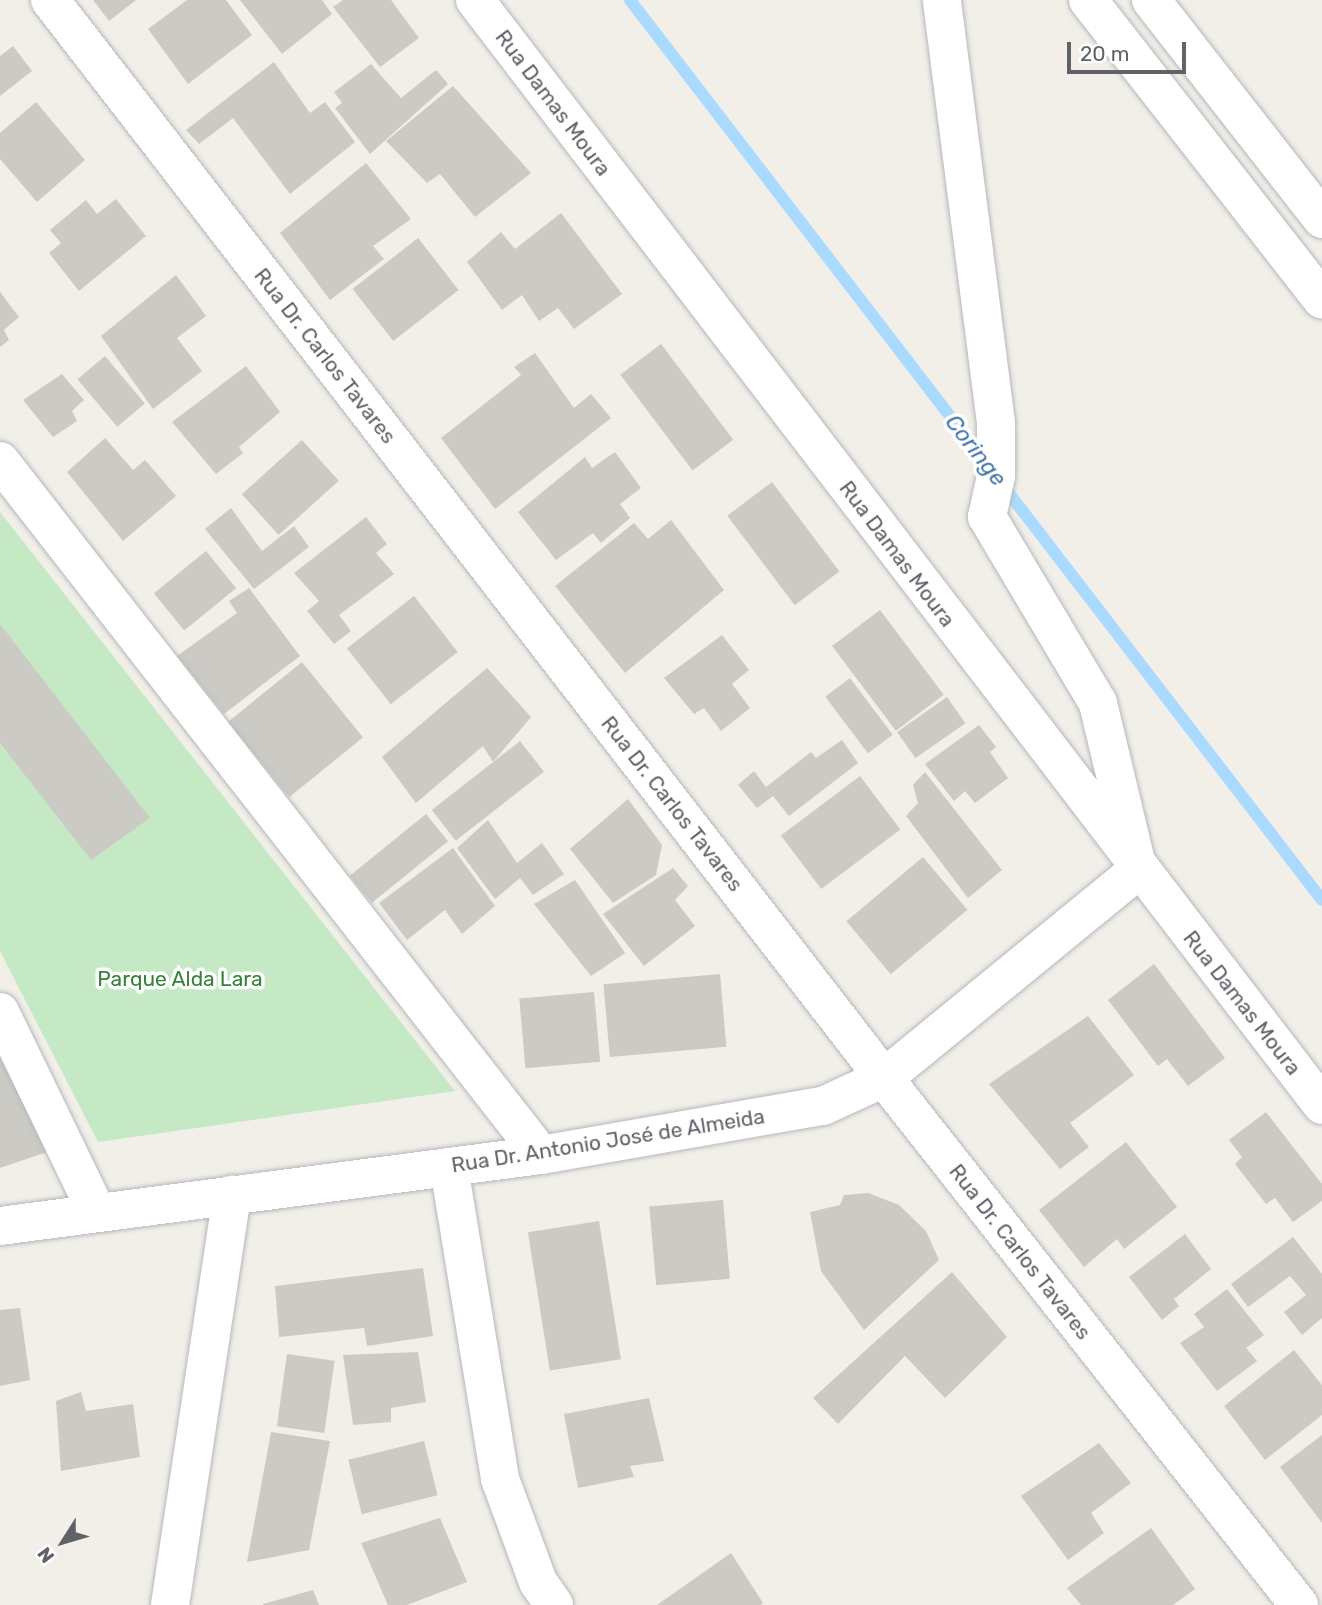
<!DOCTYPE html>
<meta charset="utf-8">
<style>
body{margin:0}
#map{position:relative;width:1322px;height:1605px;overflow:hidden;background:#f1efe8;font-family:Rubik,sans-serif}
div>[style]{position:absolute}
.green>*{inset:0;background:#c5e8c5}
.stream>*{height:12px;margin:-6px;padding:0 6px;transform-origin:6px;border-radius:6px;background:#aadaff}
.building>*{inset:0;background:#cccac5;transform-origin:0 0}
.roads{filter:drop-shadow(0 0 2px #b5b8bc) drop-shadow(0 0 2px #b5b8bc)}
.minor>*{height:38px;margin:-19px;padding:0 19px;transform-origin:19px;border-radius:19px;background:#fff}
span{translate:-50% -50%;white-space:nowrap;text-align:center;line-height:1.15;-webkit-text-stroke:7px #fff;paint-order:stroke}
.street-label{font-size:21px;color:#5f6368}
.park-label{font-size:21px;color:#348238}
.water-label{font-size:23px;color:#4174aa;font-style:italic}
.north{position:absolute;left:28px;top:1507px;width:70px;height:70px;-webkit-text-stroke:5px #fff;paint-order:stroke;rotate:233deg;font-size:19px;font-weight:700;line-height:28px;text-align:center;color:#5f6368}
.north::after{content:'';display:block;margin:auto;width:24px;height:32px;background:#5f6368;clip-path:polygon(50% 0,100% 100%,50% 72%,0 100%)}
.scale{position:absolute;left:1067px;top:42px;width:119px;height:32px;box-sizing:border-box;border:4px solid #5f6368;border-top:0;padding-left:9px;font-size:21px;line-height:24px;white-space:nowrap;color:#5f6368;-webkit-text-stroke:5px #fff;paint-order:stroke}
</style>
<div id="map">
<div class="green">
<div style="clip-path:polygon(0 512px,455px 1091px,98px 1142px,0 951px)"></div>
</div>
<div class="stream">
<div style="left:630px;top:0;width:584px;rotate:52.44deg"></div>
<div style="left:1001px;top:483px;width:526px;rotate:52.41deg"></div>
</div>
<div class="building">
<div style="clip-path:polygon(93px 0,136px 0,109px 21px)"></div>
<div style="clip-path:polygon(187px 0,226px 0,252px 35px,188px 84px,148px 29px)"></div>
<div style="clip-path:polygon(240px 0,322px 0,332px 14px,282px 54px)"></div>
<div style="clip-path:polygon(343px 0,391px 0,419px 38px,380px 67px,333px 7px)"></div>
<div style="clip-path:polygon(13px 46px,32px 71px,0 96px,0 56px)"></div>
<div style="clip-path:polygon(274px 62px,310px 113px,325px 102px,355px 142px,290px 194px,233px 118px,199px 144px,186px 130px)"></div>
<div style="clip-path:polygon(371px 64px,401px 98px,436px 70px,448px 84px,370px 154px,335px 108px,342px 103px,334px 92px)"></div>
<div style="clip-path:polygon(453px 86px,531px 173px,475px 217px,440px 174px,427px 183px,386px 141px)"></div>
<div style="clip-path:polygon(36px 102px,85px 160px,37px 202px,0 159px,0 133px)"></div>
<div style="clip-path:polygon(366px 163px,411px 219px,373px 246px,384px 259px,330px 300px,280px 233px)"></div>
<div style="clip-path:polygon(116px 199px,146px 236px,79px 291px,49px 253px,61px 243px,50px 230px,86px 200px,97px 214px)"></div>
<div style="clip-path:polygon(561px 213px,622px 294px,574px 329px,558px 308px,539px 321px,522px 295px,502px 310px,467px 262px,501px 232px,515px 249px)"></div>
<div style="left:418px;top:238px;width:66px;height:83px;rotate:52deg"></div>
<div style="clip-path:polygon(176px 275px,206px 316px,177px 338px,202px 371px,153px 409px,101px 336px)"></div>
<div style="clip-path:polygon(0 292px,19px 317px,4px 330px,9px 340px,0 347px)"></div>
<div style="left:661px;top:344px;width:120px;height:51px;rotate:53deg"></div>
<div style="clip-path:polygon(535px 353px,574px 408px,591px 394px,611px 418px,495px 509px,441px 438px,521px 375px,514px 367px)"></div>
<div style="left:105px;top:356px;width:62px;height:36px;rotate:50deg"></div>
<div style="clip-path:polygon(246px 366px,280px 412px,239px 447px,243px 453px,216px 474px,172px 422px)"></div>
<div style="clip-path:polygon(62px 374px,84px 400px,72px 411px,77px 421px,53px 437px,23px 400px)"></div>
<div style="clip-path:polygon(105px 438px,133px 470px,145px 460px,176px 496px,123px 541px,67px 472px)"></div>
<div style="left:302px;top:440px;width:55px;height:81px;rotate:48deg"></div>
<div style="clip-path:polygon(615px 452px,641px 488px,620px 504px,630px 518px,601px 543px,593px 533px,556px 560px,518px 512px,585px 457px,592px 468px)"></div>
<div style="left:772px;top:482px;width:112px;height:56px;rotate:53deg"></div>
<div style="clip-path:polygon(231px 508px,262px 551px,294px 526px,309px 547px,254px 589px,205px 529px)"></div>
<div style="clip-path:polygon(366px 517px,387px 544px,376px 553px,394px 574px,339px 615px,351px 631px,334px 644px,307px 611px,319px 601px,294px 573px)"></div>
<div style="clip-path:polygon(671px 520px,724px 590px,625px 673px,555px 586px,634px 523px,648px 539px)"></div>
<div style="left:206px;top:551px;width:48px;height:67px;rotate:51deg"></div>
<div style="clip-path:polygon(249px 588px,300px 656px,224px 714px,177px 656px,237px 613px,229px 601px)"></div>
<div style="left:414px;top:596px;width:71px;height:85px;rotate:52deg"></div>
<div style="left:880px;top:610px;width:106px;height:60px;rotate:53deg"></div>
<div style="clip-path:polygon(0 624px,150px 818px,91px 860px,0 743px)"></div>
<div style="clip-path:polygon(722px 635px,749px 670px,732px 684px,750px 708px,721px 731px,704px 708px,694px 714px,664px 678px)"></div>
<div style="left:302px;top:662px;width:97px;height:95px;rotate:51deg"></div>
<div style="clip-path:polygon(487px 668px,531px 717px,493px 762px,483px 746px,416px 803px,382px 757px)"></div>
<div style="left:850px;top:678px;width:71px;height:31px;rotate:53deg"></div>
<div style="left:947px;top:697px;width:32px;height:61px;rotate:55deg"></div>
<div style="clip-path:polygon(979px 725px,996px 747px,990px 752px,1008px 778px,975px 803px,965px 791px,954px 801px,925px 764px)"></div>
<div style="clip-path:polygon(842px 740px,858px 763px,789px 816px,773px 796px,757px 808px,738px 785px,754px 771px,766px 787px,811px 752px,816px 758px)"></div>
<div style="left:520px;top:741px;width:39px;height:112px;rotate:52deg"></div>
<div style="clip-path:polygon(925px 772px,1002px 870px,968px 898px,906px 816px,918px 803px,913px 785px)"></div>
<div style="left:860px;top:776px;width:67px;height:99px;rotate:53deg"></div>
<div style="clip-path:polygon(628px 799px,662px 845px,656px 875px,613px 903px,570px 849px)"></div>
<div style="left:426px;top:814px;width:35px;height:98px;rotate:51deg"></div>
<div style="clip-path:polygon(488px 820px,517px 863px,542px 843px,564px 874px,533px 895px,520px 878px,495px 899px,457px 848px)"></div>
<div style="clip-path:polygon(453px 848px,495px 906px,462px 934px,445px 910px,407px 940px,379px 903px)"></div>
<div style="left:923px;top:857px;width:69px;height:100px;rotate:50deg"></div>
<div style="clip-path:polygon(673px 868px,688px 886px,675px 900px,695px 926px,644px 966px,603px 914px)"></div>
<div style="clip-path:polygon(575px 880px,625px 953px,591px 976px,534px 904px)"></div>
<div style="clip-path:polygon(1154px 964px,1225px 1058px,1188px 1086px,1167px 1059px,1158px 1066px,1108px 1000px)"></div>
<div style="left:720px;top:974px;width:73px;height:117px;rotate:85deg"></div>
<div style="left:594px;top:992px;width:70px;height:75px;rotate:85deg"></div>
<div style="clip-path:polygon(1088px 1016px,1134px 1075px,1070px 1123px,1089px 1147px,1060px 1169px,989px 1084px)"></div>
<div style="clip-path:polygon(0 1049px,47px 1152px,0 1168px)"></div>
<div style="clip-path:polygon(1266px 1112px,1322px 1184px,1322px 1201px,1293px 1222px,1275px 1198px,1266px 1204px,1235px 1164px,1242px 1157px,1229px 1140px)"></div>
<div style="clip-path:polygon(1126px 1142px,1177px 1207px,1124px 1249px,1117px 1239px,1084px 1267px,1039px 1210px)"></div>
<div style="clip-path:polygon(868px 1193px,899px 1205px,926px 1231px,939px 1260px,864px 1330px,821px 1271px,810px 1212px,840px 1205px,844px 1195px)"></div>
<div style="left:723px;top:1200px;width:79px;height:74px;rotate:85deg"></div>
<div style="left:599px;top:1221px;width:140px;height:72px;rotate:81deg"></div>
<div style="clip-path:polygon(1185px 1234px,1211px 1269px,1174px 1299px,1179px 1306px,1162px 1320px,1129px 1277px)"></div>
<div style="clip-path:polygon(1293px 1237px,1322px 1274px,1322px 1318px,1302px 1335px,1284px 1312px,1306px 1295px,1290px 1276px,1248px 1307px,1231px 1284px)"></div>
<div style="clip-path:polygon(423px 1268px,433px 1336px,367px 1346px,364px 1328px,279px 1337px,275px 1286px)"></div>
<div style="clip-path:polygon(952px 1272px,1007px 1337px,945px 1398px,905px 1356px,838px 1424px,813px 1398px)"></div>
<div style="clip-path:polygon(1227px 1289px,1264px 1335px,1246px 1348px,1257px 1361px,1217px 1391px,1180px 1343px,1204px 1327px,1194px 1314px)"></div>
<div style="clip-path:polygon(20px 1308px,30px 1380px,0 1386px,0 1310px)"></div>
<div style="clip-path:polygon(1294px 1350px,1322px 1385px,1322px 1415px,1265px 1460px,1224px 1406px)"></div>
<div style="clip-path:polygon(418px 1352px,426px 1402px,391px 1408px,391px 1422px,353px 1425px,343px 1355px)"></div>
<div style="left:287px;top:1354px;width:48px;height:73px;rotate:8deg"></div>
<div style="clip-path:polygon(81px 1392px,86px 1411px,133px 1404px,140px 1457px,61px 1471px,56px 1401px)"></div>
<div style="clip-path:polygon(649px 1398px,664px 1461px,630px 1466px,634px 1477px,578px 1488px,564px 1414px)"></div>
<div style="clip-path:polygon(271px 1432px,330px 1441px,309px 1550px,247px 1562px)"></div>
<div style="clip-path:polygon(1322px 1435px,1322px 1523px,1280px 1467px)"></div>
<div style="left:424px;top:1441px;width:56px;height:78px;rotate:76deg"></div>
<div style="clip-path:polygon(1099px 1443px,1131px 1483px,1091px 1513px,1104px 1533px,1068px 1560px,1021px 1496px)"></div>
<div style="clip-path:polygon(440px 1518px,467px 1582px,407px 1605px,388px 1605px,361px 1543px)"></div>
<div style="clip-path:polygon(1151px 1528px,1195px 1589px,1173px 1605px,1081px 1605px,1067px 1588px)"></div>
<div style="clip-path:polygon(731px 1553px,763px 1603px,760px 1605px,657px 1605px)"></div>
<div style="clip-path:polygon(313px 1590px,319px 1605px,263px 1605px,263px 1604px)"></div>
</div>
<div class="roads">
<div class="minor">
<div style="left:50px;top:0;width:1363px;rotate:52.27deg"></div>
<div style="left:884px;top:1078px;width:671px;rotate:51.78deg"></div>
<div style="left:475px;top:0;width:1392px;rotate:52.53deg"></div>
<div style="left:1088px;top:0;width:380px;rotate:52deg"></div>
<div style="left:1151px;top:0;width:278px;rotate:52deg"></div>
<div style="left:0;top:461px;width:880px;rotate:52.06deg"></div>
<div style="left:0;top:1012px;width:223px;rotate:64.2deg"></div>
<div style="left:449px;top:1167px;width:316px;rotate:80.7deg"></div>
<div style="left:500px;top:1479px;width:110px;rotate:69.7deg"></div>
<div style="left:538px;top:1582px;width:28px;rotate:55deg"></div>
<div style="left:0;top:1226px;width:546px;rotate:-7.48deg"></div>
<div style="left:541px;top:1155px;width:286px;rotate:-9.9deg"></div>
<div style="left:823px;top:1106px;width:67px;rotate:-24.7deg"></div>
<div style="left:884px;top:1078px;width:328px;rotate:-39.3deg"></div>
<div style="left:1138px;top:870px;width:172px;rotate:-103.5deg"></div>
<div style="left:1098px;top:703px;width:217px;rotate:-120.8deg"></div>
<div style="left:987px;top:517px;width:42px;rotate:-77.6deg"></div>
<div style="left:996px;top:476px;width:53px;rotate:-90deg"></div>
<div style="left:996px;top:423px;width:426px;rotate:-97.3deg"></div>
<div style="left:170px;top:1605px;width:415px;rotate:-81.4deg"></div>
</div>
</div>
<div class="street-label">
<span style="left:553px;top:103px;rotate:53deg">Rua Damas Moura</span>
<span style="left:325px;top:356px;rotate:52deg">Rua Dr. Carlos Tavares</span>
<span style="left:897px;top:554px;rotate:53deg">Rua Damas Moura</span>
<span style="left:672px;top:804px;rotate:52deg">Rua Dr. Carlos Tavares</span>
<span style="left:1242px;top:1003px;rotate:52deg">Rua Damas Moura</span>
<span style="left:608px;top:1141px;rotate:-9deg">Rua Dr. Antonio José de Almeida</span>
<span style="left:1020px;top:1252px;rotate:52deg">Rua Dr. Carlos Tavares</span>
</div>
<div class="park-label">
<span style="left:180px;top:979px">Parque Alda Lara</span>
</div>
<div class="water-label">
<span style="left:976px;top:450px;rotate:52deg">Coringe</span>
</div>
<div class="north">N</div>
<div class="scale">20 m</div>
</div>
